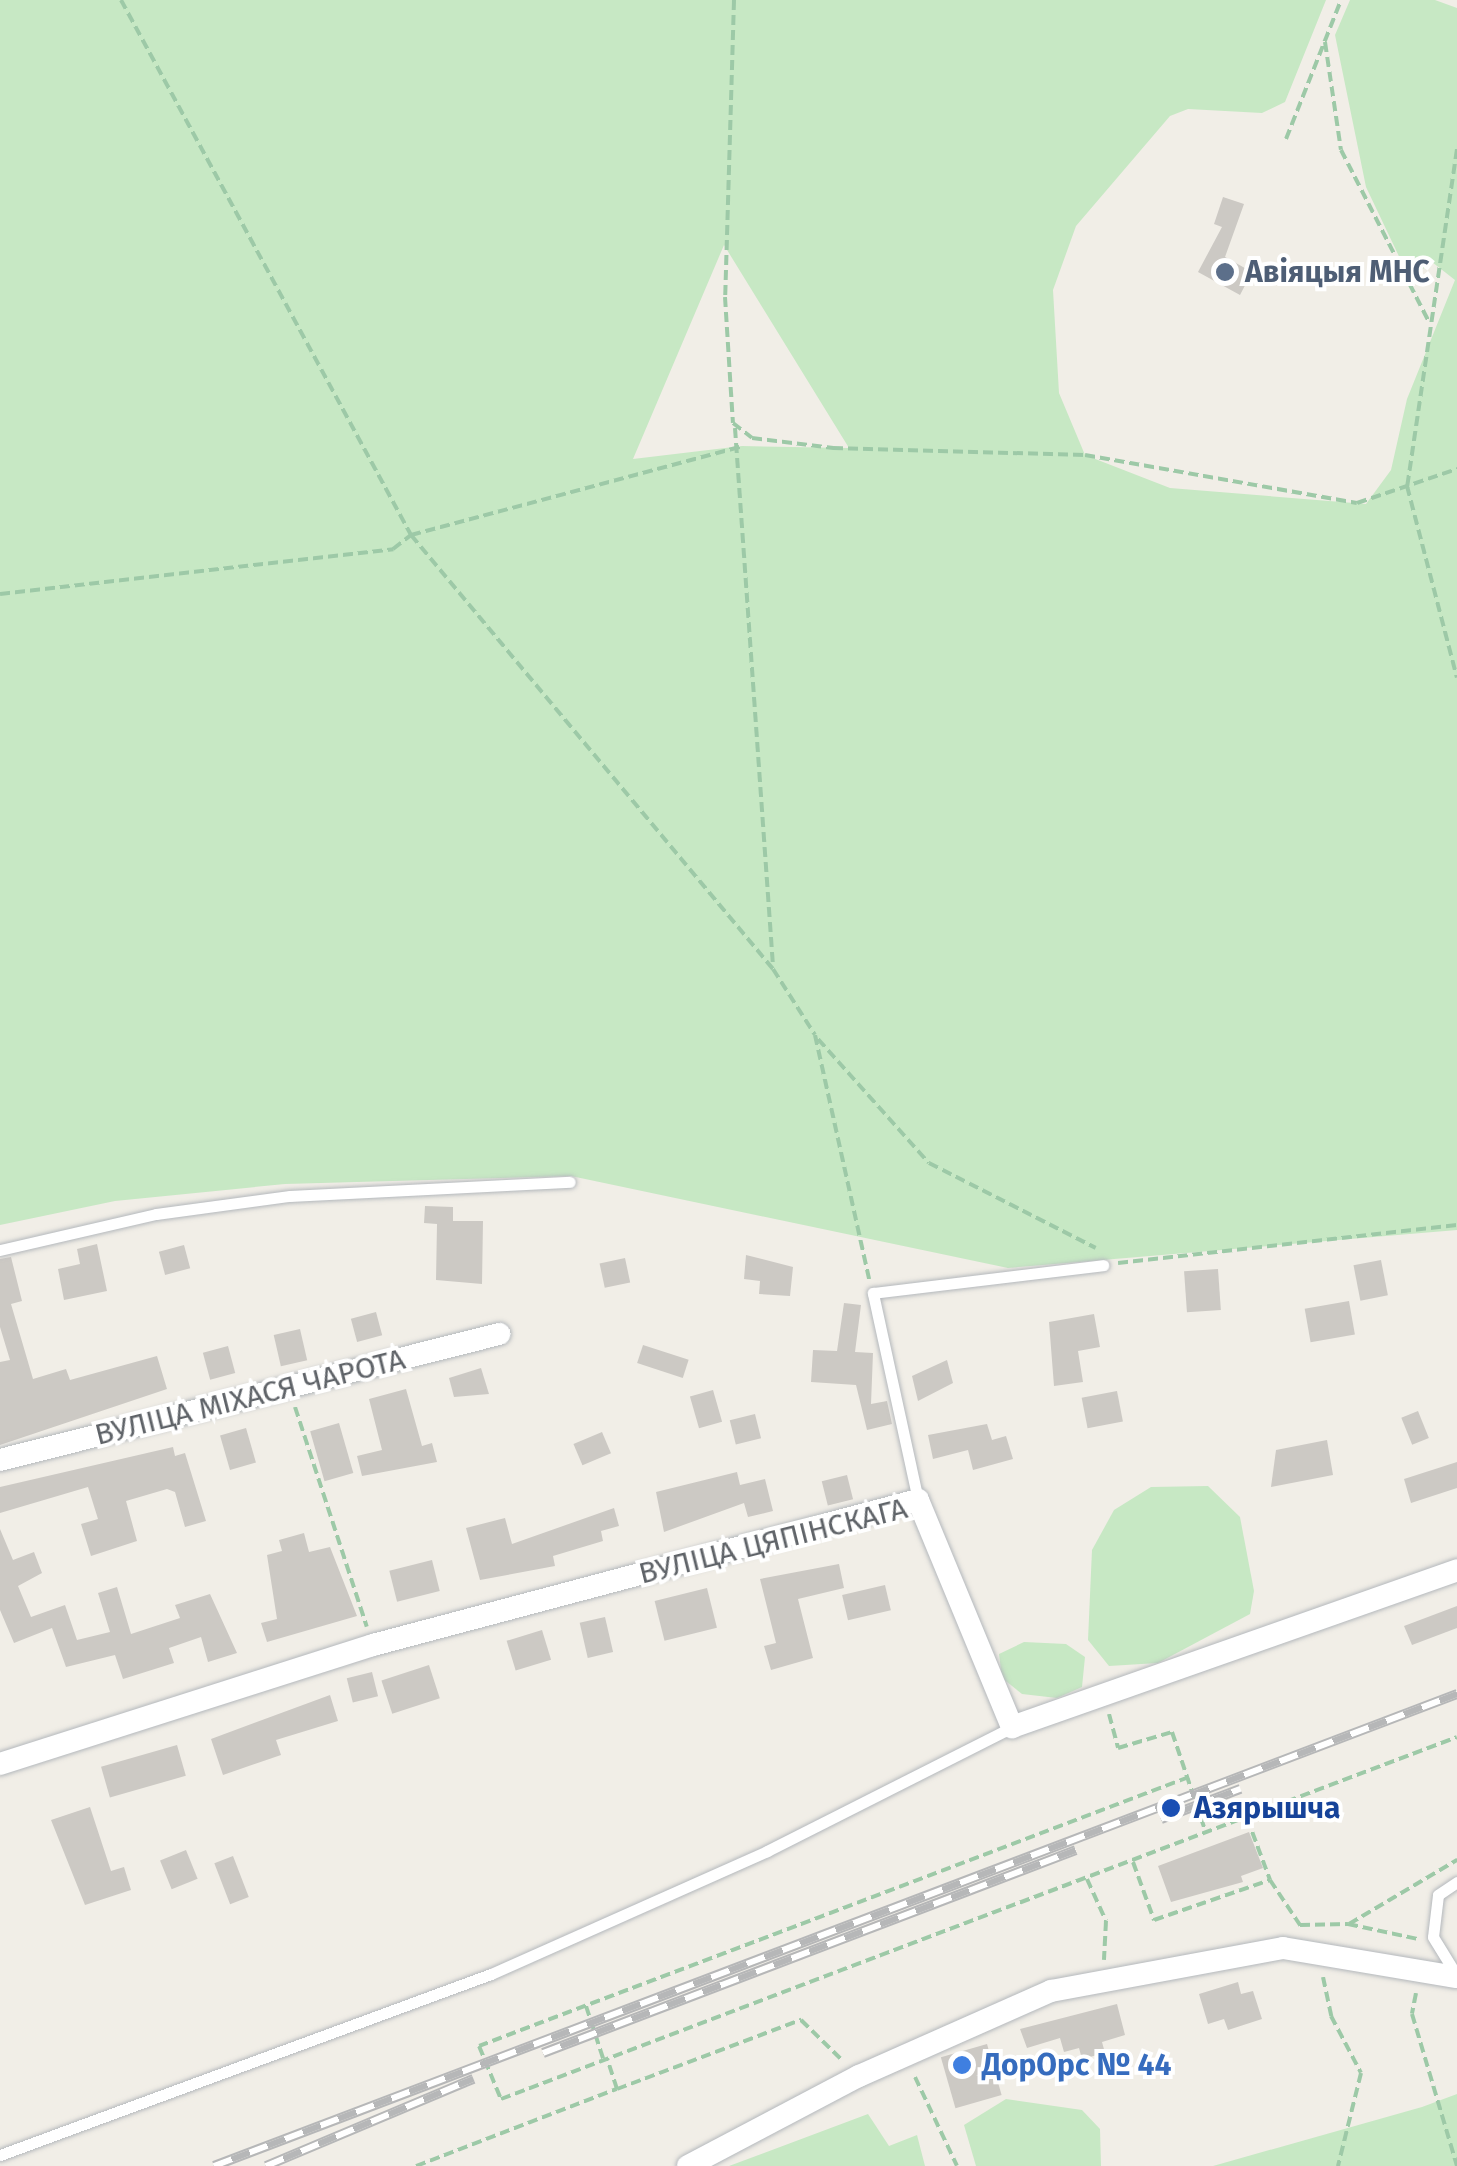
<!DOCTYPE html>
<meta charset="utf-8">
<style>
body{margin:0}
#map{position:relative;width:1457px;height:2166px;overflow:hidden;background:#f1eee7;font-family:"Fira Sans",sans-serif}
div>[style]{position:absolute}
.green>*{inset:0;background:#c7e8c4}
.building>*{inset:0;background:#ccc9c4;transform-origin:0 0}
.path>*{height:4px;margin-top:-2px;transform-origin:0;background:repeating-linear-gradient(90deg,#9dc9a7 0 10px,transparent 0 15px)}
.roads{filter:drop-shadow(0 0 2px #b4b8bc) drop-shadow(0 0 2px #b4b8bc)}
.service>*{height:11px;margin:-5.5px;padding:0 5.5px;transform-origin:5.5px;border-radius:5.5px;background:#fff}
.minor>*{height:22px;margin:-11px;padding:0 11px;transform-origin:11px;border-radius:11px;background:#fff}
.rail>*{height:10px;margin-top:-5px;transform-origin:0;background:repeating-linear-gradient(90deg,#fff 0 19px,#b6b7b8 0 38px);box-sizing:border-box;border-block:2px solid #b6b7b8}
.dots>*{width:28px;height:28px;translate:-50% -50%;box-sizing:border-box;border:5px solid #fff;border-radius:50%}
span{translate:-50% -50%;white-space:nowrap;text-align:center;line-height:1.15;-webkit-text-stroke:8px #fff;paint-order:stroke}
.service-label{font-size:30px;color:#4e5e75;font-weight:700}
.left{translate:0 -50%;text-align:left}
.street-label{font-size:30px;color:#5f6368}
.transit-label{font-size:30px;color:#164399;font-weight:700}
.shop-label{font-size:30px;color:#366cbe;font-weight:700}
</style>
<div id="map">
<div class="green">
<div style="clip-path:polygon(evenodd,0 0,1326px 0,1285px 102px,1262px 113px,1188px 109px,1170px 116px,1076px 226px,1053px 290px,1059px 393px,1085px 455px,1170px 488px,1366px 504px,1391px 470px,1407px 399px,1455px 280px,1432px 262px,1415px 275px,1405px 269px,1366px 187px,1335px 35px,1350px 0,1435px 0,1457px 8px,1457px 1230px,1008px 1268px,571px 1176px,285px 1184px,115px 1201px,0 1225px,0 0,724px 245px,849px 448px,848px 448px,742px 446px,633px 459px,724px 245px)"></div>
<div style="clip-path:polygon(1208px 1486px,1240px 1517px,1254px 1591px,1250px 1614px,1158px 1663px,1109px 1666px,1088px 1640px,1092px 1550px,1114px 1510px,1151px 1487px)"></div>
<div style="clip-path:polygon(1024px 1642px,1066px 1644px,1085px 1657px,1082px 1687px,1057px 1698px,1022px 1694px,1002px 1678px,999px 1654px)"></div>
<div style="clip-path:polygon(1457px 2094px,1457px 2166px,1213px 2166px,1422px 2107px)"></div>
<div style="clip-path:polygon(1006px 2099px,1082px 2110px,1100px 2129px,1101px 2166px,976px 2166px,964px 2125px)"></div>
<div style="clip-path:polygon(868px 2114px,889px 2146px,917px 2135px,925px 2166px,729px 2166px)"></div>
</div>
<div class="building">
<div style="clip-path:polygon(1223px 197px,1244px 204px,1225px 257px,1252px 272px,1240px 295px,1198px 272px,1222px 227px,1214px 224px)"></div>
<div style="clip-path:polygon(425px 1206px,453px 1207px,453px 1221px,483px 1221px,482px 1284px,436px 1280px,437px 1224px,424px 1223px)"></div>
<div style="clip-path:polygon(97px 1244px,107px 1291px,64px 1300px,58px 1269px,80px 1264px,77px 1249px)"></div>
<div style="left:184px;top:1245px;width:24px;height:26px;rotate:75deg"></div>
<div style="clip-path:polygon(746px 1255px,793px 1267px,790px 1296px,759px 1294px,760px 1281px,744px 1279px)"></div>
<div style="clip-path:polygon(11px 1257px,22px 1301px,11px 1304px,33px 1379px,66px 1369px,70px 1380px,157px 1356px,167px 1389px,0 1445px,0 1362px,10px 1360px,0 1327px,0 1259px)"></div>
<div style="left:625px;top:1258px;width:25px;height:26px;rotate:78deg"></div>
<div style="left:1381px;top:1260px;width:36px;height:28px;rotate:79deg"></div>
<div style="left:1218px;top:1269px;width:41px;height:34px;rotate:86deg"></div>
<div style="left:1349px;top:1301px;width:34px;height:45px;rotate:80deg"></div>
<div style="clip-path:polygon(844px 1303px,861px 1305px,855px 1352px,873px 1353px,871px 1404px,887px 1401px,892px 1424px,867px 1430px,856px 1385px,811px 1382px,813px 1350px,837px 1351px)"></div>
<div style="left:376px;top:1312px;width:24px;height:26px;rotate:75deg"></div>
<div style="clip-path:polygon(1094px 1314px,1100px 1347px,1078px 1351px,1083px 1382px,1054px 1386px,1049px 1322px)"></div>
<div style="left:300px;top:1329px;width:32px;height:27px;rotate:77deg"></div>
<div style="left:643px;top:1345px;width:48px;height:19px;rotate:18deg"></div>
<div style="left:228px;top:1346px;width:28px;height:26px;rotate:75deg"></div>
<div style="clip-path:polygon(947px 1360px,953px 1383px,918px 1401px,912px 1376px)"></div>
<div style="clip-path:polygon(481px 1368px,489px 1394px,454px 1397px,449px 1378px)"></div>
<div style="clip-path:polygon(406px 1389px,422px 1446px,432px 1443px,437px 1462px,362px 1476px,357px 1456px,382px 1450px,369px 1399px)"></div>
<div style="left:713px;top:1390px;width:33px;height:24px;rotate:74deg"></div>
<div style="left:1117px;top:1391px;width:31px;height:36px;rotate:79deg"></div>
<div style="left:1418px;top:1411px;width:29px;height:18px;rotate:68deg"></div>
<div style="left:755px;top:1414px;width:25px;height:26px;rotate:76deg"></div>
<div style="left:339px;top:1423px;width:52px;height:30px;rotate:74deg"></div>
<div style="clip-path:polygon(987px 1424px,992px 1440px,1006px 1436px,1013px 1459px,973px 1470px,968px 1450px,933px 1459px,928px 1435px)"></div>
<div style="left:246px;top:1428px;width:36px;height:27px;rotate:74deg"></div>
<div style="left:602px;top:1432px;width:23px;height:31px;rotate:67deg"></div>
<div style="clip-path:polygon(1327px 1440px,1333px 1475px,1271px 1487px,1276px 1450px)"></div>
<div style="clip-path:polygon(173px 1447px,175px 1456px,185px 1453px,206px 1521px,185px 1527px,175px 1492px,167px 1489px,126px 1501px,137px 1541px,91px 1556px,81px 1524px,98px 1519px,88px 1487px,0 1513px,0 1487px)"></div>
<div style="clip-path:polygon(1457px 1462px,1457px 1488px,1411px 1503px,1404px 1479px)"></div>
<div style="clip-path:polygon(737px 1472px,740px 1485px,765px 1479px,773px 1511px,748px 1517px,744px 1503px,664px 1532px,656px 1492px)"></div>
<div style="left:847px;top:1475px;width:25px;height:26px;rotate:76deg"></div>
<div style="clip-path:polygon(614px 1508px,619px 1526px,601px 1531px,603px 1541px,553px 1556px,555px 1566px,480px 1580px,466px 1528px,505px 1518px,512px 1544px)"></div>
<div style="clip-path:polygon(0 1529px,13px 1560px,34px 1552px,42px 1573px,18px 1586px,31px 1617px,65px 1605px,77px 1640px,110px 1632px,98px 1593px,117px 1587px,131px 1634px,180px 1618px,175px 1605px,210px 1594px,237px 1653px,208px 1662px,201px 1637px,169px 1648px,174px 1663px,123px 1679px,115px 1655px,66px 1667px,52px 1628px,14px 1643px,0 1610px)"></div>
<div style="clip-path:polygon(304px 1533px,309px 1552px,330px 1547px,357px 1616px,267px 1642px,261px 1623px,277px 1619px,267px 1555px,282px 1551px,279px 1540px)"></div>
<div style="left:432px;top:1560px;width:32px;height:44px;rotate:76deg"></div>
<div style="clip-path:polygon(839px 1564px,844px 1588px,798px 1599px,813px 1658px,771px 1670px,764px 1646px,776px 1643px,760px 1579px)"></div>
<div style="left:885px;top:1585px;width:26px;height:44px;rotate:77deg"></div>
<div style="left:707px;top:1588px;width:41px;height:54px;rotate:76deg"></div>
<div style="clip-path:polygon(1457px 1606px,1457px 1628px,1412px 1645px,1404px 1626px)"></div>
<div style="left:605px;top:1617px;width:36px;height:26px;rotate:77deg"></div>
<div style="left:542px;top:1630px;width:31px;height:37px;rotate:73deg"></div>
<div style="left:429px;top:1665px;width:35px;height:50px;rotate:72deg"></div>
<div style="left:372px;top:1672px;width:25px;height:26px;rotate:76deg"></div>
<div style="clip-path:polygon(330px 1695px,338px 1721px,276px 1740px,281px 1755px,223px 1775px,211px 1739px)"></div>
<div style="left:177px;top:1745px;width:32px;height:79px;rotate:74deg"></div>
<div style="clip-path:polygon(90px 1807px,111px 1871px,124px 1867px,131px 1890px,85px 1905px,51px 1820px)"></div>
<div style="clip-path:polygon(1249px 1832px,1263px 1868px,1241px 1876px,1243px 1882px,1171px 1902px,1158px 1866px)"></div>
<div style="left:186px;top:1850px;width:31px;height:28px;rotate:68deg"></div>
<div style="left:233px;top:1856px;width:44px;height:20px;rotate:69deg"></div>
<div style="clip-path:polygon(1238px 1982px,1241px 1994px,1253px 1991px,1262px 2019px,1228px 2030px,1224px 2019px,1208px 2024px,1199px 1994px)"></div>
<div style="clip-path:polygon(1117px 2004px,1125px 2035px,1102px 2042px,1105px 2053px,1082px 2059px,1079px 2048px,1064px 2052px,1060px 2038px,1027px 2048px,1020px 2029px)"></div>
<div style="left:987px;top:2044px;width:53px;height:48px;rotate:74deg"></div>
</div>
<div class="path">
<div style="left:121px;top:0;width:609px;rotate:61.54deg"></div>
<div style="left:411px;top:535px;width:565px;rotate:50.17deg"></div>
<div style="left:773px;top:969px;width:78px;rotate:57.5deg"></div>
<div style="left:815px;top:1035px;width:250px;rotate:77.5deg"></div>
<div style="left:734px;top:0;width:297px;rotate:91.7deg"></div>
<div style="left:725px;top:297px;width:126px;rotate:86.4deg"></div>
<div style="left:733px;top:423px;width:24px;rotate:38deg"></div>
<div style="left:752px;top:438px;width:82px;rotate:7deg"></div>
<div style="left:833px;top:448px;width:252px;rotate:1.6deg"></div>
<div style="left:1085px;top:455px;width:276px;rotate:10deg"></div>
<div style="left:1357px;top:503px;width:106px;rotate:-18.8deg"></div>
<div style="left:1325px;top:42px;width:109px;rotate:81.6deg"></div>
<div style="left:1341px;top:150px;width:191px;rotate:62.9deg"></div>
<div style="left:1286px;top:139px;width:149px;rotate:-68.4deg"></div>
<div style="left:1457px;top:149px;width:341px;rotate:98.4deg"></div>
<div style="left:1407px;top:486px;width:198px;rotate:75.4deg"></div>
<div style="left:735px;top:428px;width:539px;rotate:85.96deg"></div>
<div style="left:0;top:594px;width:396px;rotate:-6.5deg"></div>
<div style="left:393px;top:549px;width:23px;rotate:-38deg"></div>
<div style="left:411px;top:535px;width:343px;rotate:-15deg"></div>
<div style="left:818px;top:1039px;width:166px;rotate:48.2deg"></div>
<div style="left:929px;top:1163px;width:187px;rotate:27deg"></div>
<div style="left:1118px;top:1263px;width:341px;rotate:-6.4deg"></div>
<div style="left:295px;top:1407px;width:231px;rotate:71.9deg"></div>
<div style="left:1109px;top:1714px;width:35px;rotate:75deg"></div>
<div style="left:1118px;top:1748px;width:56px;rotate:-16.5deg"></div>
<div style="left:1172px;top:1732px;width:107px;rotate:71.4deg"></div>
<div style="left:1189px;top:1777px;width:759px;rotate:159.25deg"></div>
<div style="left:479px;top:2046px;width:57px;rotate:67.5deg"></div>
<div style="left:501px;top:2099px;width:1022px;rotate:-20.74deg"></div>
<div style="left:1247px;top:1818px;width:66px;rotate:69.6deg"></div>
<div style="left:1270px;top:1880px;width:58px;rotate:56.3deg"></div>
<div style="left:1133px;top:1862px;width:62px;rotate:70.1deg"></div>
<div style="left:1154px;top:1920px;width:123px;rotate:-19deg"></div>
<div style="left:1087px;top:1879px;width:46px;rotate:65.7deg"></div>
<div style="left:1106px;top:1921px;width:39px;rotate:93deg"></div>
<div style="left:1349px;top:1924px;width:126px;rotate:-30.7deg"></div>
<div style="left:1300px;top:1925px;width:48px;rotate:-1.2deg"></div>
<div style="left:1348px;top:1924px;width:72px;rotate:12.1deg"></div>
<div style="left:1323px;top:1977px;width:40px;rotate:78deg"></div>
<div style="left:1331px;top:2016px;width:64px;rotate:62.2deg"></div>
<div style="left:1361px;top:2073px;width:96px;rotate:103.9deg"></div>
<div style="left:1416px;top:1993px;width:21px;rotate:101deg"></div>
<div style="left:1412px;top:2014px;width:159px;rotate:73.5deg"></div>
<div style="left:586px;top:2006px;width:55px;rotate:71.9deg"></div>
<div style="left:915px;top:2077px;width:98px;rotate:64.7deg"></div>
<div style="left:617px;top:2089px;width:197px;rotate:-20.6deg"></div>
<div style="left:801px;top:2020px;width:59px;rotate:44.3deg"></div>
<div style="left:416px;top:2166px;width:215px;rotate:-21deg"></div>
<div style="left:617px;top:2089px;width:32px;rotate:-108deg"></div>
</div>
<div class="roads">
<div class="service">
<div style="left:0;top:1250px;width:160px;rotate:-13deg"></div>
<div style="left:156px;top:1214px;width:135px;rotate:-7.7deg"></div>
<div style="left:290px;top:1196px;width:280px;rotate:-2.9deg"></div>
<div style="left:918px;top:1500px;width:212px;rotate:-102.3deg"></div>
<div style="left:873px;top:1293px;width:232px;rotate:-6.9deg"></div>
<div style="left:1457px;top:1882px;width:23px;rotate:146deg"></div>
<div style="left:1438px;top:1895px;width:42px;rotate:96.8deg"></div>
<div style="left:1433px;top:1937px;width:46px;rotate:58.4deg"></div>
<div style="left:0;top:2155px;width:523px;rotate:-20.24deg"></div>
<div style="left:491px;top:1974px;width:302px;rotate:-24deg"></div>
<div style="left:767px;top:1851px;width:275px;rotate:-26.8deg"></div>
</div>
<div class="minor">
<div style="left:0;top:1460px;width:515px;rotate:-14.17deg"></div>
<div style="left:0;top:1764px;width:392px;rotate:-17.7deg"></div>
<div style="left:373px;top:1645px;width:564px;rotate:-14.9deg"></div>
<div style="left:918px;top:1500px;width:246px;rotate:67.5deg"></div>
<div style="left:1012px;top:1727px;width:472px;rotate:-19.4deg"></div>
<div style="left:688px;top:2166px;width:193px;rotate:-27.8deg"></div>
<div style="left:859px;top:2076px;width:210px;rotate:-23.9deg"></div>
<div style="left:1051px;top:1991px;width:236px;rotate:-10.5deg"></div>
<div style="left:1283px;top:1948px;width:176px;rotate:9.5deg"></div>
</div>
</div>
<div class="rail">
<div style="left:1161px;top:1819px;width:85px;rotate:-20.8deg"></div>
<div style="left:543px;top:2053px;width:570px;rotate:-20.85deg"></div>
<div style="left:214px;top:2166px;width:1330px;rotate:-20.79deg"></div>
<div style="left:266px;top:2166px;width:225px;rotate:-22.8deg"></div>
</div>
<div class="dots">
<div style="left:1225px;top:272px;background:#5c6f8a"></div>
<div style="left:1171px;top:1808px;background:#1a4fb4"></div>
<div style="left:962px;top:2065px;background:#3f7fe0"></div>
</div>
<div class="service-label">
<span class="left" style="left:1245px;top:272px">Авіяцыя МНС</span>
</div>
<div class="street-label">
<span style="left:250px;top:1397px;rotate:-14deg">ВУЛІЦА МІХАСЯ ЧАРОТА</span>
<span style="left:773px;top:1541px;rotate:-14deg">ВУЛІЦА ЦЯПІНСКАГА</span>
</div>
<div class="transit-label">
<span class="left" style="left:1194px;top:1808px">Азярышча</span>
</div>
<div class="shop-label">
<span class="left" style="left:982px;top:2065px">ДорОрс № 44</span>
</div>
</div>
